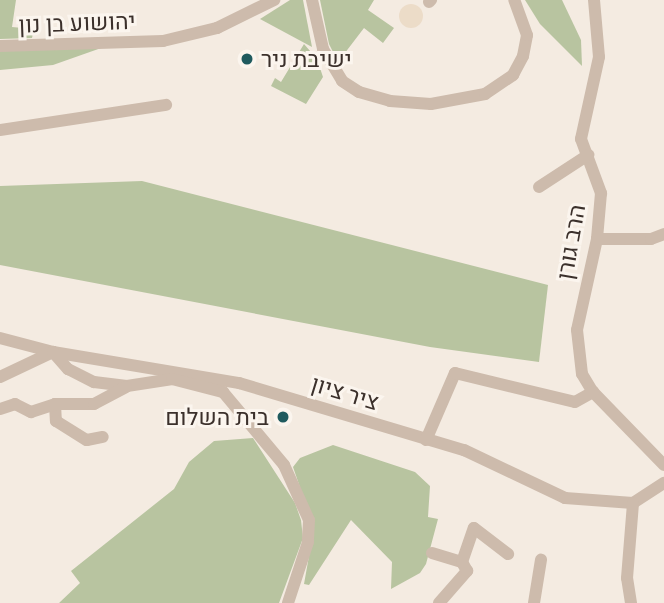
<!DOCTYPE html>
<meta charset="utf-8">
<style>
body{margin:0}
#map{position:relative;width:664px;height:603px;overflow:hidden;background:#f4ebe1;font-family:"Fira Sans Condensed",Heebo,sans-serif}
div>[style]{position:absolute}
.green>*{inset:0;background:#b8c4a0}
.plaza>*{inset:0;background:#ecdcc8}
.round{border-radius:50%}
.minor>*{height:12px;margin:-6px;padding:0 6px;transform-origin:6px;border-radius:6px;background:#cdbbac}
.dots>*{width:19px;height:19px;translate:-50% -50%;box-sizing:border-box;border:4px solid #fbf5ee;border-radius:50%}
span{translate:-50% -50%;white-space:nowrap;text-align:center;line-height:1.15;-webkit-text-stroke:6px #fbf5ee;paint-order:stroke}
.street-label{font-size:23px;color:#3b302b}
.poi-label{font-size:23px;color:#3b302b}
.left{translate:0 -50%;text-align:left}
.right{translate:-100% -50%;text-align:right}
</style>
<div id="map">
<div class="green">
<div style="clip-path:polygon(0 0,16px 0,12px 27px,34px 29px,32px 38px,0 39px)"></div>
<div style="clip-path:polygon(290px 0,303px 0,312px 47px,260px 19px)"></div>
<div style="clip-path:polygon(320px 0,374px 0,368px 10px,394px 28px,383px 43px,364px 28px,338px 62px,329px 44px)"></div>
<div style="clip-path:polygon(525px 0,562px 0,581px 40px,582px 66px,540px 24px)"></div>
<div style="clip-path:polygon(304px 44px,317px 59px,323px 77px,306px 104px,271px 86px,275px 78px,281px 82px)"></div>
<div style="clip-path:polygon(104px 47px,53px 65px,0 70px,0 51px)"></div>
<div style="clip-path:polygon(142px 181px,548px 285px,539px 362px,430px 347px,0 265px,0 186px)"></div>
<div style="clip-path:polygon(253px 438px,295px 503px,301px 520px,303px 538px,279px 603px,59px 603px,80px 583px,71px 571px,174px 489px,189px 462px,214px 441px)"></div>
<div style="clip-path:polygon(333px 445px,415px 472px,430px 486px,428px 517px,438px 519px,426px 564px,420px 573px,391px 589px,392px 562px,351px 520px,309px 585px,304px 584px,314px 528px,293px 467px,300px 458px)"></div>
</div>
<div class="plaza">
<div class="round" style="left:399px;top:4px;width:24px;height:24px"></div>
</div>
<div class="minor">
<div style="left:312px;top:0;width:50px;rotate:77.3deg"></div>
<div style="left:323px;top:49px;width:37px;rotate:59deg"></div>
<div style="left:342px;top:81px;width:20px;rotate:33deg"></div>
<div style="left:359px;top:92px;width:32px;rotate:16deg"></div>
<div style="left:390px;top:101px;width:41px;rotate:4.2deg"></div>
<div style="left:431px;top:104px;width:55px;rotate:-10.5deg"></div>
<div style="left:485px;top:94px;width:34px;rotate:-34deg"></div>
<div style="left:513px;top:75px;width:21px;rotate:-62deg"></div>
<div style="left:523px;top:56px;width:21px;rotate:-79deg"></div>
<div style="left:527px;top:35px;width:37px;rotate:-110deg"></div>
<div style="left:594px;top:0;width:57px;rotate:85deg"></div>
<div style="left:599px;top:57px;width:84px;rotate:102.4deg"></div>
<div style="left:581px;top:139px;width:58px;rotate:69.7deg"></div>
<div style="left:601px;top:193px;width:46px;rotate:95deg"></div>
<div style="left:597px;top:239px;width:93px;rotate:102.4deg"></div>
<div style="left:577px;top:330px;width:44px;rotate:83.5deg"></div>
<div style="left:582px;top:374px;width:21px;rotate:59deg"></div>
<div style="left:593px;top:392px;width:102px;rotate:45.8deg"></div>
<div style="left:429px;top:2px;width:3px;rotate:-45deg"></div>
<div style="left:0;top:46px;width:163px;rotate:-1.8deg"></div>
<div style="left:163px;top:41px;width:56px;rotate:-13.5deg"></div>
<div style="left:217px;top:28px;width:64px;rotate:-26.2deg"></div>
<div style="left:0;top:130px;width:168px;rotate:-8.6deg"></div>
<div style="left:539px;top:187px;width:59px;rotate:-33.1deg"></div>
<div style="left:597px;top:239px;width:54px"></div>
<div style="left:651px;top:239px;width:14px;rotate:-21deg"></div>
<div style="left:0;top:338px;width:55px;rotate:14.8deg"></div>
<div style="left:53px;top:352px;width:189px;rotate:9.5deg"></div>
<div style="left:239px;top:383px;width:235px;rotate:16.6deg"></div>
<div style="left:464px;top:450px;width:112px;rotate:25.4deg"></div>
<div style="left:565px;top:498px;width:68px;rotate:4.2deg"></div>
<div style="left:633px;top:503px;width:37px;rotate:-33deg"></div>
<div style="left:0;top:377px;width:59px;rotate:-25.3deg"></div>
<div style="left:53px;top:352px;width:23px;rotate:49deg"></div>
<div style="left:68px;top:369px;width:29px;rotate:27deg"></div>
<div style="left:94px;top:382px;width:33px;rotate:7deg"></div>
<div style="left:127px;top:386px;width:46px;rotate:-8.8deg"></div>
<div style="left:172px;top:379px;width:53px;rotate:14.3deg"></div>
<div style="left:223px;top:392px;width:95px;rotate:50.1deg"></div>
<div style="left:284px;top:465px;width:60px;rotate:65.6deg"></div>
<div style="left:309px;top:520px;width:22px;rotate:93deg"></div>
<div style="left:308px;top:542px;width:64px;rotate:108.2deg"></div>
<div style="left:55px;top:404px;width:17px;rotate:87deg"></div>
<div style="left:56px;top:421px;width:36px;rotate:32deg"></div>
<div style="left:87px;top:440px;width:16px;rotate:-11deg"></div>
<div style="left:0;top:409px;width:16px;rotate:-18deg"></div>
<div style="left:15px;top:404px;width:18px;rotate:27deg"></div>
<div style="left:31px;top:412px;width:25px;rotate:-18deg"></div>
<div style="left:55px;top:404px;width:39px"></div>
<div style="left:94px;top:404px;width:36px;rotate:-28deg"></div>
<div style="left:426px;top:440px;width:73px;rotate:-66.6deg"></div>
<div style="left:455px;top:373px;width:123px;rotate:13.6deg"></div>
<div style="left:575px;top:402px;width:21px;rotate:-29deg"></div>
<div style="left:432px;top:553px;width:31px;rotate:17deg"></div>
<div style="left:439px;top:603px;width:43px;rotate:-48.8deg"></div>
<div style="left:467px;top:571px;width:10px;rotate:-119deg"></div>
<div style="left:462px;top:562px;width:36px;rotate:-71deg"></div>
<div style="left:474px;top:528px;width:43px;rotate:37.4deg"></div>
<div style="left:534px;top:603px;width:44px;rotate:-80.8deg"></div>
<div style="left:631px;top:603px;width:25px;rotate:-99deg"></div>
<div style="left:627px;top:578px;width:75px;rotate:-85.4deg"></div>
</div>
<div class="dots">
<div style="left:247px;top:59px;background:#1f5a5e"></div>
<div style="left:283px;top:417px;background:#1f5a5e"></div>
</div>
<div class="street-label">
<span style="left:77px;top:23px;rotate:-2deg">יהושוע בן נון</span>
<span style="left:571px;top:242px;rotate:-80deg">הרב גורן</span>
<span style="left:345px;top:393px;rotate:17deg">ציר ציון</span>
</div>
<div class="poi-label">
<span class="left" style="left:261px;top:59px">ישיבת ניר</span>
<span class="right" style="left:269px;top:417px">בית השלום</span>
</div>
</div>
